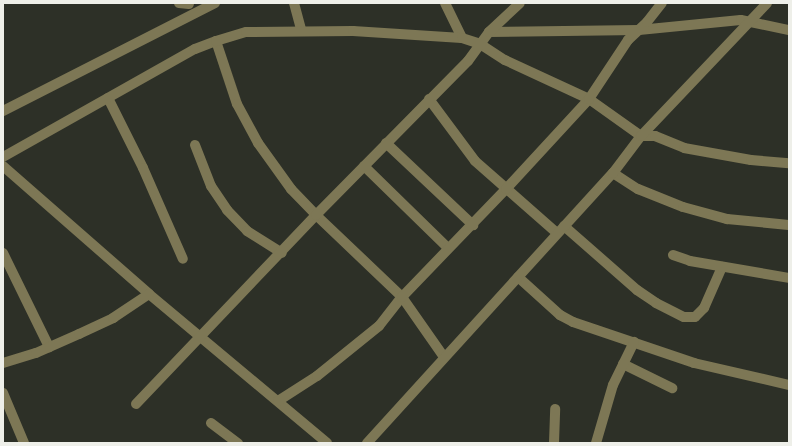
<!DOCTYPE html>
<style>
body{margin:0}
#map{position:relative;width:792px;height:446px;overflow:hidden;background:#2d3027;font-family:"Crimson Pro",serif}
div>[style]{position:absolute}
.minor>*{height:10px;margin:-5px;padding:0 5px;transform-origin:5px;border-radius:5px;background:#7d7755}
span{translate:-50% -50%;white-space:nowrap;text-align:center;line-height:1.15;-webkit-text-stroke:4px #161713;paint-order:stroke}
.frame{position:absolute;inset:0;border:4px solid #eeefe9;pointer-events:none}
</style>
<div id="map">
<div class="minor">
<div style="left:179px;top:3px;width:10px;rotate:6deg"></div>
<div style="left:294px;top:3px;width:28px;rotate:75deg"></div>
<div style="left:445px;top:3px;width:39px;rotate:64deg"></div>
<div style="left:489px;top:32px;width:150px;rotate:-0.8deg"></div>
<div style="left:639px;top:30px;width:102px;rotate:-5.6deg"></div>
<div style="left:741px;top:20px;width:49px;rotate:11.8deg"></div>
<div style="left:216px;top:41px;width:66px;rotate:71.6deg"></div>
<div style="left:237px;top:104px;width:44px;rotate:61.7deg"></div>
<div style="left:258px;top:143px;width:57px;rotate:54.3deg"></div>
<div style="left:291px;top:189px;width:36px;rotate:46deg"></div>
<div style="left:316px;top:215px;width:119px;rotate:43.6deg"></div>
<div style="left:402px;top:297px;width:73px;rotate:55deg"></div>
<div style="left:108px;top:98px;width:78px;rotate:63.4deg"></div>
<div style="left:143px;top:168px;width:99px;rotate:66.3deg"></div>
<div style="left:429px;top:99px;width:77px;rotate:53.4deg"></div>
<div style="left:475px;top:161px;width:109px;rotate:41.3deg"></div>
<div style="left:3px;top:111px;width:238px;rotate:-27deg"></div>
<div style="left:386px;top:143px;width:120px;rotate:43.3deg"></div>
<div style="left:195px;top:145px;width:44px;rotate:68.7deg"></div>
<div style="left:211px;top:186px;width:29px;rotate:56deg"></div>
<div style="left:227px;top:210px;width:29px;rotate:46deg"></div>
<div style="left:247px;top:231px;width:41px;rotate:32.2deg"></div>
<div style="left:3px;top:157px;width:220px;rotate:-29.4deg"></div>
<div style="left:195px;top:49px;width:22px;rotate:-21deg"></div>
<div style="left:216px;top:41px;width:31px;rotate:-17deg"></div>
<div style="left:246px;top:32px;width:107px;rotate:-0.5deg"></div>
<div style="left:353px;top:31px;width:109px;rotate:3.7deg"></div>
<div style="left:462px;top:38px;width:19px;rotate:18deg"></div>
<div style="left:480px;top:44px;width:30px;rotate:33deg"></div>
<div style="left:505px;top:60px;width:93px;rotate:24.9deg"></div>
<div style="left:589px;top:99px;width:64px;rotate:35.4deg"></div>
<div style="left:641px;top:136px;width:14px"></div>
<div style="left:655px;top:136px;width:31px;rotate:22deg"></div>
<div style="left:684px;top:148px;width:68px;rotate:10.2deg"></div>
<div style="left:751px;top:160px;width:38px;rotate:5deg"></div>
<div style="left:3px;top:166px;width:194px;rotate:41.2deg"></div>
<div style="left:149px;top:294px;width:232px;rotate:39.9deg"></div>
<div style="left:364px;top:166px;width:117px;rotate:44.3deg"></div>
<div style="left:613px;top:173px;width:30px;rotate:33deg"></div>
<div style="left:638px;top:189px;width:48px;rotate:21.8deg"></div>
<div style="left:683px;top:207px;width:46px;rotate:15.3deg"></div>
<div style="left:727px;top:219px;width:62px;rotate:5.5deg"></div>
<div style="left:564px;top:226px;width:97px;rotate:41.2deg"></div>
<div style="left:637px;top:290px;width:23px;rotate:34deg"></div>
<div style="left:656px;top:303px;width:31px;rotate:27deg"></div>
<div style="left:684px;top:317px;width:11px"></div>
<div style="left:695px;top:317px;width:13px;rotate:-45deg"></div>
<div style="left:704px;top:308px;width:45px;rotate:-66.3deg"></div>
<div style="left:3px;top:253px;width:105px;rotate:63.9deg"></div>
<div style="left:673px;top:255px;width:18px;rotate:19deg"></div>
<div style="left:690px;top:261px;width:100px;rotate:9.7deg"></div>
<div style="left:518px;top:277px;width:57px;rotate:42.1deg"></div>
<div style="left:560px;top:315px;width:15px;rotate:28deg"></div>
<div style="left:573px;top:322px;width:128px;rotate:18.7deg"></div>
<div style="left:694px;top:363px;width:98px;rotate:13deg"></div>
<div style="left:3px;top:363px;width:34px;rotate:-17deg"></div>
<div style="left:36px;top:353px;width:47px;rotate:-23.8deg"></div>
<div style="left:79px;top:334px;width:38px;rotate:-25deg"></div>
<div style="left:113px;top:318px;width:43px;rotate:-33.7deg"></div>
<div style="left:623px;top:364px;width:55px;rotate:26.1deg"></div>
<div style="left:3px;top:393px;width:54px;rotate:67.2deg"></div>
<div style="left:278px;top:401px;width:46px;rotate:-32.7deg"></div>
<div style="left:317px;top:376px;width:80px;rotate:-38.9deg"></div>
<div style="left:379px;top:326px;width:37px;rotate:-52deg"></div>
<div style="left:402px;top:297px;width:150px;rotate:-46.1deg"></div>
<div style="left:506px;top:189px;width:122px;rotate:-47.3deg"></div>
<div style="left:589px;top:99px;width:71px;rotate:-56.5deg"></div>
<div style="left:628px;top:40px;width:26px;rotate:-43deg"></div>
<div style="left:647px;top:22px;width:24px;rotate:-52deg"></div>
<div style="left:136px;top:404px;width:261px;rotate:-46.4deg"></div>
<div style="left:316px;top:215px;width:216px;rotate:-45.4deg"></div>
<div style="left:468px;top:61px;width:36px;rotate:-54deg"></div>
<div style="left:489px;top:32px;width:42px;rotate:-43.1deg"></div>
<div style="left:211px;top:423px;width:34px;rotate:37deg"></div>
<div style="left:367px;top:443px;width:365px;rotate:-47.7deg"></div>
<div style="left:613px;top:173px;width:46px;rotate:-52.9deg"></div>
<div style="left:641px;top:136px;width:183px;rotate:-46.5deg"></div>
<div style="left:554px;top:443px;width:34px;rotate:-88deg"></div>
<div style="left:596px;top:443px;width:60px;rotate:-73.7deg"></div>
<div style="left:613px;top:385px;width:48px;rotate:-64deg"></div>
</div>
<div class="frame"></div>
</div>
